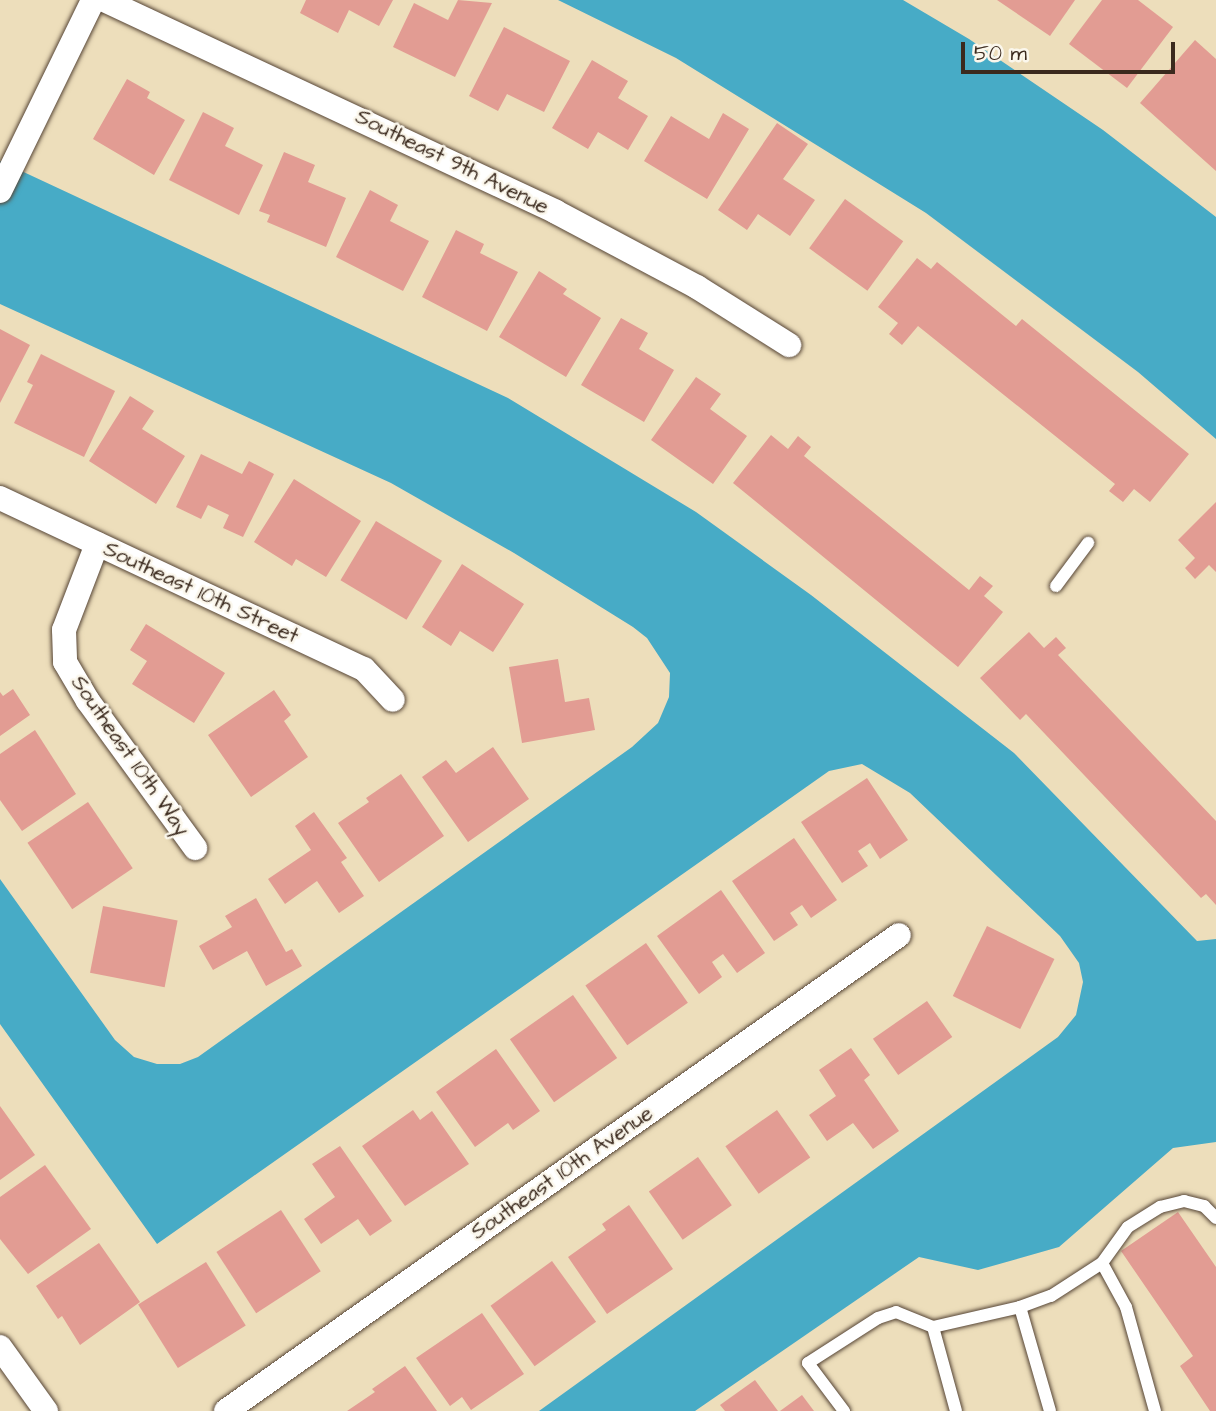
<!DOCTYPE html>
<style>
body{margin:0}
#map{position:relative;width:1216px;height:1411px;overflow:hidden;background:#eddebb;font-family:"Architects Daughter",sans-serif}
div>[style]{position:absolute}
.water>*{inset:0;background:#47abc6}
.building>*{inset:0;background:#e29c93;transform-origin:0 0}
.roads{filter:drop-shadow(0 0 2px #564536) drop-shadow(0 0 2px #564536)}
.lane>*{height:12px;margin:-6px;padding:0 6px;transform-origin:6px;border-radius:6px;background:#fff}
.street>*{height:24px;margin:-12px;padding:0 12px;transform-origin:12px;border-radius:12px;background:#fff}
span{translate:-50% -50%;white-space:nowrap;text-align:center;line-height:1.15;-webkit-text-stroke:5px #fbf7ec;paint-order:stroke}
.street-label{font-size:21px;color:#3b2a1e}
.scale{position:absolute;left:961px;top:42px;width:214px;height:32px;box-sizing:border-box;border:4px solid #3b2a1e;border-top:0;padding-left:9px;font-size:21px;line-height:24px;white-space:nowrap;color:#3b2a1e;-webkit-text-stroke:5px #fbf7ec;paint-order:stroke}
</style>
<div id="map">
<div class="water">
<div style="clip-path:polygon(558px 0,903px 0,969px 39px,1103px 130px,1216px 217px,1216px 439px,1138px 372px,926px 213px,676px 58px)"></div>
<div style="clip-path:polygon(0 161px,508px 398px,696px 512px,811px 595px,1014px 753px,1197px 941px,1216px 939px,1216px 1142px,1173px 1148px,1059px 1247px,978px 1270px,919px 1257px,695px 1411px,539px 1411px,1058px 1037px,1076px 1015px,1083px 982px,1079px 963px,1060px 936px,910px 793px,862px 764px,829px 771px,157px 1244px,0 1024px,0 879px,115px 1040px,134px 1057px,157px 1064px,180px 1064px,198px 1057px,632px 747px,658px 723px,669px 697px,670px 673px,647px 638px,633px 627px,514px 553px,391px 483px,0 304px)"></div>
</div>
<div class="building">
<div style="clip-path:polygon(306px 0,393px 0,379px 26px,349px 10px,338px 33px,300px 13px)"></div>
<div style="clip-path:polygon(458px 0,492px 3px,455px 77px,393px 47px,414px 3px,448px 20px)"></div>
<div style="clip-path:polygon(997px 0,1075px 0,1050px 36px)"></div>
<div style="clip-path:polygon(1102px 0,1138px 0,1173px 27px,1127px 88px,1069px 44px)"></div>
<div style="clip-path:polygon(504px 27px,570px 61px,544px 112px,507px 94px,498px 111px,469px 96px)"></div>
<div style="clip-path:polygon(1195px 40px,1216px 59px,1216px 171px,1140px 103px)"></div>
<div style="clip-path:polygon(592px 60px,628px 81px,618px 98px,648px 116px,628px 150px,598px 132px,588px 149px,552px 128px)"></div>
<div style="clip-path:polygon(127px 79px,150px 92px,147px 98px,185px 120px,154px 175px,93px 139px)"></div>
<div style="clip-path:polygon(203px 112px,234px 128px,225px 146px,263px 165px,239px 215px,169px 180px)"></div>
<div style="clip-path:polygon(723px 113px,749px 129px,707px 199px,644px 161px,671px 116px,709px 139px)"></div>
<div style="clip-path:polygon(777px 123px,808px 144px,783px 179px,815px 200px,790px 236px,758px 214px,747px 230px,718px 210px)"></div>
<div style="clip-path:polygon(284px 152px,315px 165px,308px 182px,346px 198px,326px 247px,267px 222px,270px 215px,259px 211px)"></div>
<div style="clip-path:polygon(370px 190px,398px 205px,390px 221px,429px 241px,403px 291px,336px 257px)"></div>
<div style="left:845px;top:199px;width:72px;height:61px;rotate:36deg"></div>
<div style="clip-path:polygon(456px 230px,484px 244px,480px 253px,518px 272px,487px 331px,422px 297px)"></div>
<div style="clip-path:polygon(917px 258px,931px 269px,937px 262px,1016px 326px,1022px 319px,1189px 454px,1150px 502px,1134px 489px,1123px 502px,1109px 491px,1115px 484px,918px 326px,902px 345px,889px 334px,898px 323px,878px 307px)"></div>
<div style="clip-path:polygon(539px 271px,567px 289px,563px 294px,601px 318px,566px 377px,499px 337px)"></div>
<div style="clip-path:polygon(621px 318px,648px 333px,639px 349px,674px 370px,644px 422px,581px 385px)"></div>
<div style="clip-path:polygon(0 329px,30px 345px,0 403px)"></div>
<div style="clip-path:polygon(41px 354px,115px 391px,84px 457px,14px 423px,33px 385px,27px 382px)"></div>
<div style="clip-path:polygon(696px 377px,721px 394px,710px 409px,747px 436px,713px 484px,651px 440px)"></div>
<div style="clip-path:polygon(130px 396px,154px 411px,142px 429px,185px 456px,156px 504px,89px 461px)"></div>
<div style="clip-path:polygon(771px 435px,788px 449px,798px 436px,811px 447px,804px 456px,969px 590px,980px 576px,993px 586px,984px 596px,1003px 612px,958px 667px,733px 483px)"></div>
<div style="clip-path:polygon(201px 454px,242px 474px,249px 461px,274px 474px,243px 537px,223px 528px,229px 515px,208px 505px,201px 519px,176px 507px)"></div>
<div style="clip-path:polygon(294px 479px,361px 521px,326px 577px,296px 559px,292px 566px,254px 542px)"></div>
<div style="clip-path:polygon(1216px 502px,1216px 572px,1209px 565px,1195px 579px,1185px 568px,1195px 558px,1178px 540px)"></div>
<div style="left:376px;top:521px;width:77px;height:69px;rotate:31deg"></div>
<div style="clip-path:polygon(462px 564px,524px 604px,493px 652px,460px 631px,451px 646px,422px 627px)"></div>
<div style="clip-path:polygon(146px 624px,225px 673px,194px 723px,132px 684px,147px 661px,130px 650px)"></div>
<div style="clip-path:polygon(1029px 632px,1044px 648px,1056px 637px,1066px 648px,1058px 655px,1216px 821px,1216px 905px,1206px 894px,1201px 898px,1026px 714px,1020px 720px,980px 678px)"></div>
<div style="clip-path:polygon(558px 659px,565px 702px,589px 698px,595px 730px,522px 743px,509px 667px)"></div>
<div style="clip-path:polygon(13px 689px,30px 715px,0 736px,0 692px,3px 696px)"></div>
<div style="clip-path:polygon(274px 690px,291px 715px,284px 721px,308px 757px,251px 797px,208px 735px)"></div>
<div style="clip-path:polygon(35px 730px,76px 794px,22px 831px,0 800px,0 754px)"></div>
<div style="clip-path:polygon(493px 747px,529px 799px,468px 842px,422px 777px,446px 760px,456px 773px)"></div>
<div style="clip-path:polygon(401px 774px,444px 836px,379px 882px,338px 823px,369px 802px,366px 798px)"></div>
<div style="clip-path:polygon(867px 778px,908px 840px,880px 859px,870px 843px,858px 851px,868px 866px,842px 883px,801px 822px)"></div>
<div style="left:88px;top:802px;width:80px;height:73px;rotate:56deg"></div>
<div style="clip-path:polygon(314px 812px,347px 858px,341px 862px,364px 896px,339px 913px,317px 881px,285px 904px,268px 879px,311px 850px,295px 826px)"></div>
<div style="clip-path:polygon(794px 838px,837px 900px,811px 918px,802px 905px,790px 913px,798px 925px,774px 941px,732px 881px)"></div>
<div style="clip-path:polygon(721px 890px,765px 953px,737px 973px,723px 954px,712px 962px,722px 977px,699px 994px,657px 936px)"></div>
<div style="clip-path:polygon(256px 898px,286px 952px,292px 949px,302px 966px,266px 986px,247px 951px,213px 970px,199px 946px,232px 927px,225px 916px)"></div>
<div style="left:103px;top:906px;width:76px;height:68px;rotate:11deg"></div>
<div style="left:987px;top:926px;width:75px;height:78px;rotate:26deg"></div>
<div style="left:646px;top:943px;width:73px;height:74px;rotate:55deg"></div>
<div style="left:573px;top:995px;width:77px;height:77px;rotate:55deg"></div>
<div style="left:927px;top:1001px;width:44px;height:66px;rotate:55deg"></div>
<div style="clip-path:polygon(851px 1048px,870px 1075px,864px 1080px,899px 1131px,873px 1149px,853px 1123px,827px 1141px,809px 1115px,836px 1096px,819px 1070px)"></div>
<div style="clip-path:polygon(496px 1049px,540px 1111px,513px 1130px,508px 1123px,475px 1147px,436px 1092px)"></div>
<div style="clip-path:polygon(0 1106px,35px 1155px,0 1180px)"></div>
<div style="clip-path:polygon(413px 1110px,420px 1120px,432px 1111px,469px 1164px,405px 1206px,362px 1146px)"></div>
<div style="left:777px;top:1110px;width:58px;height:63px;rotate:55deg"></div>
<div style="clip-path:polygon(340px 1146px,392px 1221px,370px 1236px,358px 1219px,321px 1244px,304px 1219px,335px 1197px,312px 1164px)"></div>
<div style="left:698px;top:1157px;width:59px;height:60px;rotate:55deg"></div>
<div style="clip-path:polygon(45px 1165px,91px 1229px,28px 1274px,0 1239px,0 1197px)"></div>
<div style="clip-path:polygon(629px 1205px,673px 1269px,607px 1314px,568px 1257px,606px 1230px,602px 1224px)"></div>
<div style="left:281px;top:1210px;width:73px;height:77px;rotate:57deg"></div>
<div style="clip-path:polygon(1178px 1212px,1216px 1267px,1216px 1411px,1210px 1411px,1180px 1366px,1193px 1356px,1121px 1251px)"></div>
<div style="clip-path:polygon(99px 1243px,140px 1302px,80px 1345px,62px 1316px,58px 1319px,36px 1286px)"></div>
<div style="left:552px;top:1261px;width:75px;height:76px;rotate:54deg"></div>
<div style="left:206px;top:1262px;width:75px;height:80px;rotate:58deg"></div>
<div style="clip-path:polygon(482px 1313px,524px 1374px,471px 1410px,462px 1397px,450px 1406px,416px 1358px)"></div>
<div style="clip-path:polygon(405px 1366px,437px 1411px,347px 1411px,375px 1392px,372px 1389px)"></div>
<div style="clip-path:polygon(755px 1380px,778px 1411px,725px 1411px,720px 1405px)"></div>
<div style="clip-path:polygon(802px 1395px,814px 1411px,780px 1411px)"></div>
</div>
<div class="roads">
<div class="lane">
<div style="left:1056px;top:586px;width:54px;rotate:-53.3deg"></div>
<div style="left:1020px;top:1307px;width:108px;rotate:73.9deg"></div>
<div style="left:933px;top:1327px;width:87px;rotate:74.7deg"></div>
<div style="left:844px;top:1411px;width:60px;rotate:-126.9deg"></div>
<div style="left:808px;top:1363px;width:83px;rotate:-32.7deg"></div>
<div style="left:878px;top:1318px;width:19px;rotate:-18deg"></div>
<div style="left:896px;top:1312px;width:40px;rotate:22deg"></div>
<div style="left:933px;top:1327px;width:89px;rotate:-12.9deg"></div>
<div style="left:1020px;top:1307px;width:33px;rotate:-20deg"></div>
<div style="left:1051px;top:1296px;width:61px;rotate:-32.9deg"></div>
<div style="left:1155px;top:1411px;width:108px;rotate:-105.6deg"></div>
<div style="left:1126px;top:1307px;width:50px;rotate:-118.6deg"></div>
<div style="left:1102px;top:1263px;width:44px;rotate:-54.2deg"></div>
<div style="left:1128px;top:1227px;width:38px;rotate:-32deg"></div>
<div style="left:1160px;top:1207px;width:25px;rotate:-14deg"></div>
<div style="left:1184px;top:1201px;width:21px;rotate:14deg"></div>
<div style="left:1204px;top:1206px;width:17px;rotate:45deg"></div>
</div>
<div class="street">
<div style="left:104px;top:0;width:499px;rotate:25.1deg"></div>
<div style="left:556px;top:212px;width:160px;rotate:28deg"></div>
<div style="left:697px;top:287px;width:109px;rotate:32.2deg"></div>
<div style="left:0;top:191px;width:212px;rotate:-64deg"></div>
<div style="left:0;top:498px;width:402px;rotate:25.2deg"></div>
<div style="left:364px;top:669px;width:42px;rotate:46.9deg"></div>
<div style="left:97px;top:544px;width:92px;rotate:111deg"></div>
<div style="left:64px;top:630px;width:32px;rotate:88deg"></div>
<div style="left:65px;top:662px;width:45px;rotate:59.5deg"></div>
<div style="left:88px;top:701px;width:182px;rotate:53.9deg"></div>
<div style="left:0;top:1347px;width:79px;rotate:54.3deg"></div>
<div style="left:226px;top:1411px;width:824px;rotate:-35.27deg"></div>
</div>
</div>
<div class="street-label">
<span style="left:452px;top:162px;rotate:26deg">Southeast 9th Avenue</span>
<span style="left:201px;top:593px;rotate:25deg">Southeast 10th Street</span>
<span style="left:130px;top:756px;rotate:55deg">Southeast 10th Way</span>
<span style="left:562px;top:1173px;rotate:-35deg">Southeast 10th Avenue</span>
</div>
<div class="scale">50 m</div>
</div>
